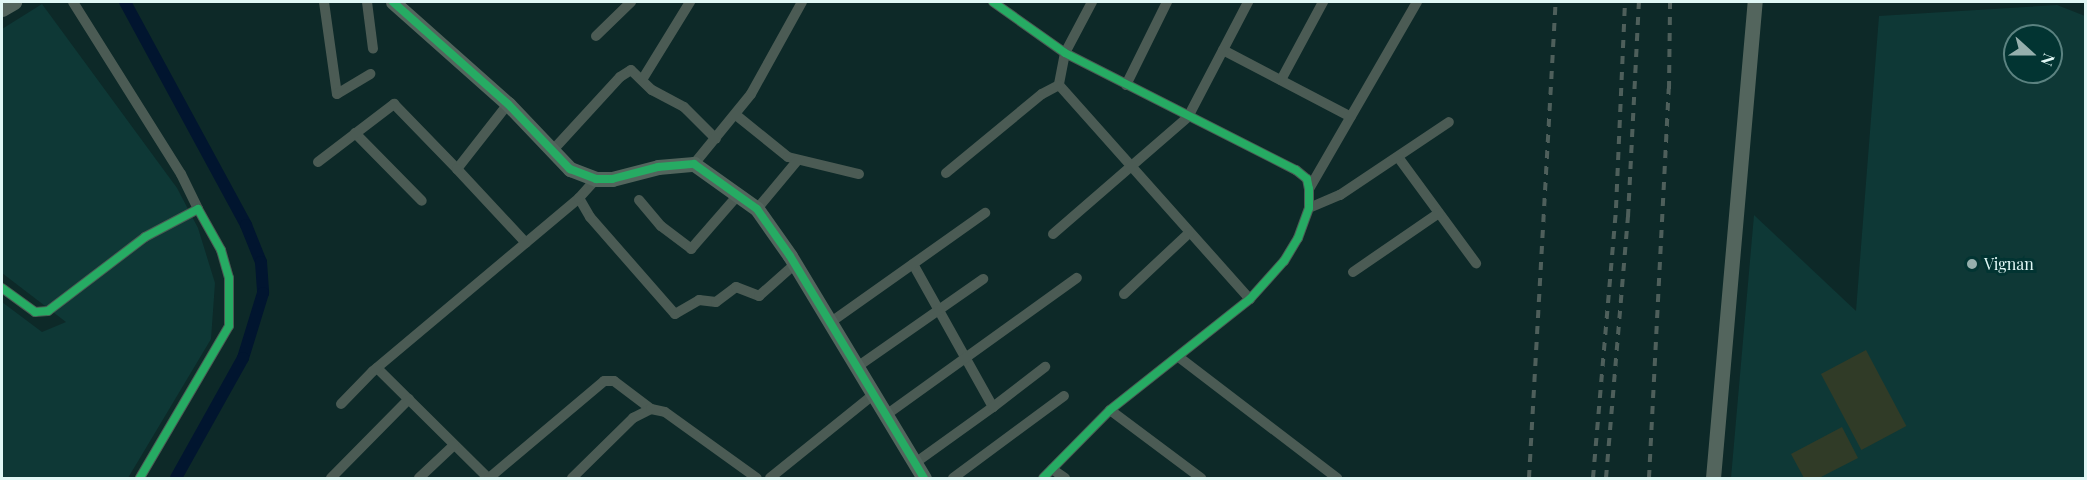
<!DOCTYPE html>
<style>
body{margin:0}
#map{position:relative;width:2087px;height:480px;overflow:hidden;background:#0d2928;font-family:"Playfair Display",serif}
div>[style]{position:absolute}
.built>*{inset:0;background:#0e3836}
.green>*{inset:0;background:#303b27;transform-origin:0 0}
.canal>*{height:12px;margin:-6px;padding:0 6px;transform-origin:6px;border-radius:6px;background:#01152f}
.street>*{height:10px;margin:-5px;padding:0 5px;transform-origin:5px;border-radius:5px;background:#4b5b54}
.secondary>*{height:15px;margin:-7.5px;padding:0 7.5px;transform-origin:7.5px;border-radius:7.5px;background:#53655d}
.rail>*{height:4px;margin-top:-2px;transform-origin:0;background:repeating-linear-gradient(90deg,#4e5f5b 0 8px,transparent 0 16px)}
.cycleway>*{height:8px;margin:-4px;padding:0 4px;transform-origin:4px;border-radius:4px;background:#26ab63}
.dots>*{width:16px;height:16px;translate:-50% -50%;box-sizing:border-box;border:3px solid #023432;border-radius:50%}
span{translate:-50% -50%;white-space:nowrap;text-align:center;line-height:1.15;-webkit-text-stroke:6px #023432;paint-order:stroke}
.poi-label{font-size:16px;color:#e0f7f5}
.left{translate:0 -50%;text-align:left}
.frame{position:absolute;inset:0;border:3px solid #e0f7f5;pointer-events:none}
.north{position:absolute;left:2003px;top:24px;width:60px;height:60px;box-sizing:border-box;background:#023432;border:2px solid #5b8280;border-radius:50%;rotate:111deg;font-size:16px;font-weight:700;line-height:24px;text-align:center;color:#e0f7f5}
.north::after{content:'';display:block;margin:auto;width:21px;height:27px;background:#96afad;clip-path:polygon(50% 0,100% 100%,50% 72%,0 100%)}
</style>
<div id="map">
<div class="built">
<div style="clip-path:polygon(42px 4px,177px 188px,198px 228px,215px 283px,211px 339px,128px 478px,2px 478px,2px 302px,42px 332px,66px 322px,2px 273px,2px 29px)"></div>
<div style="clip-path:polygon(evenodd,2057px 5px,2085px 16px,2085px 478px,1731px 478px,1754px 215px,1856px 311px,1879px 16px,2057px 5px,2015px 36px,2051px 36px,2051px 72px,2015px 72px,2015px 36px)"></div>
</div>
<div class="green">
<div style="left:1866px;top:350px;width:86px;height:51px;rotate:62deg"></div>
<div style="clip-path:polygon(1842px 427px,1858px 458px,1819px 478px,1804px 478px,1791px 454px)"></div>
</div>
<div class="canal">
<div style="left:125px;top:2px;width:254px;rotate:61.5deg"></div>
<div style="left:246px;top:225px;width:40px;rotate:68deg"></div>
<div style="left:261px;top:262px;width:31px;rotate:86deg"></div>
<div style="left:263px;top:293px;width:68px;rotate:107.1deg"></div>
<div style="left:243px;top:358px;width:137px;rotate:119.2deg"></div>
</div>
<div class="street">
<div style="left:73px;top:2px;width:203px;rotate:57.9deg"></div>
<div style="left:181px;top:174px;width:39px;rotate:64deg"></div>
<div style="left:324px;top:2px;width:93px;rotate:82deg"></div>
<div style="left:337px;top:94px;width:39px;rotate:-31deg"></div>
<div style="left:367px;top:2px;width:47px;rotate:82.7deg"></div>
<div style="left:993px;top:2px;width:88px;rotate:35.3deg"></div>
<div style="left:1065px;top:53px;width:259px;rotate:26.9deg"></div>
<div style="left:1296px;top:170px;width:14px;rotate:39deg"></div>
<div style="left:1307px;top:179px;width:10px;rotate:79deg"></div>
<div style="left:1309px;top:189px;width:19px;rotate:90deg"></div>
<div style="left:1309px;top:208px;width:32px;rotate:110deg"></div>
<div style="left:1298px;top:238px;width:27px;rotate:121deg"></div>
<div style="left:1284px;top:261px;width:51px;rotate:131.8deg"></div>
<div style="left:1250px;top:299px;width:179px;rotate:141.6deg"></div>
<div style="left:1110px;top:410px;width:95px;rotate:134.6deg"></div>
<div style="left:1092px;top:2px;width:58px;rotate:117.9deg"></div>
<div style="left:1065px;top:53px;width:33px;rotate:101deg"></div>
<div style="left:1059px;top:85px;width:287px;rotate:48.3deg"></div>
<div style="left:596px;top:36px;width:49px;rotate:-44.2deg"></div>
<div style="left:1223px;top:50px;width:144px;rotate:27.6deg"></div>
<div style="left:642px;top:80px;width:92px;rotate:-58.4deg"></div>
<div style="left:1281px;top:80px;width:89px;rotate:-61.7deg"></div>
<div style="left:1126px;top:85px;width:93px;rotate:-63.7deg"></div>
<div style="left:736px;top:115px;width:67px;rotate:38.9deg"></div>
<div style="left:788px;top:157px;width:73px;rotate:13.5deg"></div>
<div style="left:355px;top:133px;width:95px;rotate:45.4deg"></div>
<div style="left:553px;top:150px;width:99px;rotate:-47.5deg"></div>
<div style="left:620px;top:77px;width:13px;rotate:-32deg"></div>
<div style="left:631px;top:70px;width:29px;rotate:44deg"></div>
<div style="left:652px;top:90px;width:36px;rotate:28deg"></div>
<div style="left:684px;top:107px;width:45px;rotate:45deg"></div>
<div style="left:1398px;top:157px;width:132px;rotate:53.7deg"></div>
<div style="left:318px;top:162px;width:96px;rotate:-37.3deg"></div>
<div style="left:394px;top:104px;width:91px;rotate:45.9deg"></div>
<div style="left:457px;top:169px;width:83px;rotate:-51.9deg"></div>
<div style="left:694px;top:164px;width:90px;rotate:-50.8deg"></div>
<div style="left:751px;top:94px;width:105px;rotate:-61deg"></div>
<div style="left:457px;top:169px;width:101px;rotate:47deg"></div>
<div style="left:946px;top:173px;width:124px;rotate:-39.5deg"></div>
<div style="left:1042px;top:94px;width:19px;rotate:-28deg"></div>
<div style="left:1309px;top:189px;width:216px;rotate:-60deg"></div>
<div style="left:579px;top:198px;width:22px;rotate:60deg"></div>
<div style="left:590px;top:217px;width:129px;rotate:48.8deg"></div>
<div style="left:675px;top:314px;width:28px;rotate:-30deg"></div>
<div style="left:699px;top:300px;width:17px;rotate:7deg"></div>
<div style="left:716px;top:302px;width:25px;rotate:-37deg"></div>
<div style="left:736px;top:287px;width:25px;rotate:21deg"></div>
<div style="left:759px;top:296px;width:48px;rotate:-41.6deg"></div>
<div style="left:639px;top:200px;width:34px;rotate:50deg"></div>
<div style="left:661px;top:226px;width:38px;rotate:37deg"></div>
<div style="left:691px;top:249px;width:72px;rotate:-49deg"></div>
<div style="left:1309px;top:208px;width:34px;rotate:-23deg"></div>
<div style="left:1340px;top:195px;width:131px;rotate:-33.8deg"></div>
<div style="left:757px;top:209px;width:62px;rotate:-50.2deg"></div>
<div style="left:1053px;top:234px;width:179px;rotate:-40.9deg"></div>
<div style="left:1188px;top:117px;width:130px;rotate:-62.4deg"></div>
<div style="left:913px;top:264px;width:164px;rotate:60.8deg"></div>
<div style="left:993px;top:407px;width:96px;rotate:144.3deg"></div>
<div style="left:1353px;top:272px;width:104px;rotate:-34.5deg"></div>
<div style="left:2px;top:288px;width:41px;rotate:36deg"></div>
<div style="left:35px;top:312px;width:13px;rotate:-4deg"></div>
<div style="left:48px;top:311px;width:122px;rotate:-37.3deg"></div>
<div style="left:145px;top:237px;width:60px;rotate:-27.8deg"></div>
<div style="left:198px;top:209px;width:47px;rotate:60.7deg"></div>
<div style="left:221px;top:250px;width:29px;rotate:74deg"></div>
<div style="left:229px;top:278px;width:48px;rotate:90deg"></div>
<div style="left:229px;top:326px;width:176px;rotate:120.4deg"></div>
<div style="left:1124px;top:294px;width:89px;rotate:-43.2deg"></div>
<div style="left:831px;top:322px;width:189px;rotate:-35.3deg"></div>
<div style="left:1180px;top:358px;width:198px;rotate:37.4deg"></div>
<div style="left:857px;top:367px;width:154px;rotate:-34.9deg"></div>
<div style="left:377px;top:368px;width:156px;rotate:44.7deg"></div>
<div style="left:341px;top:404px;width:46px;rotate:-45.9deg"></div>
<div style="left:373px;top:371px;width:269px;rotate:-40deg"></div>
<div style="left:579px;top:198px;width:25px;rotate:-48deg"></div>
<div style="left:993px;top:407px;width:66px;rotate:-37.6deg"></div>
<div style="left:1110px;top:410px;width:114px;rotate:36.8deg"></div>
<div style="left:886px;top:415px;width:235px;rotate:-35.7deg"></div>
<div style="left:1052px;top:469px;width:16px;rotate:35deg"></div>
<div style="left:331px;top:478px;width:111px;rotate:-45.4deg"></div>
<div style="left:419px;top:478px;width:48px;rotate:-43.3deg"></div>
<div style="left:489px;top:478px;width:150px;rotate:-40.1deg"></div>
<div style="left:604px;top:381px;width:10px"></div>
<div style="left:614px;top:381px;width:46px;rotate:37.1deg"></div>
<div style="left:572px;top:478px;width:86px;rotate:-44.5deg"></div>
<div style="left:633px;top:418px;width:20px;rotate:-27deg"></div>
<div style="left:651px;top:409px;width:14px;rotate:12deg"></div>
<div style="left:665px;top:412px;width:113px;rotate:35.7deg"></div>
<div style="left:770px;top:478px;width:134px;rotate:-38.9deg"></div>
<div style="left:953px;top:478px;width:138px;rotate:-36.5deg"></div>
</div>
<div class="secondary">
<div style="left:393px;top:2px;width:154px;rotate:41.6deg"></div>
<div style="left:508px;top:104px;width:90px;rotate:46.4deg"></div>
<div style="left:570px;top:169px;width:28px;rotate:21deg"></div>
<div style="left:596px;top:179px;width:16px"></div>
<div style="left:612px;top:179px;width:48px;rotate:-14.6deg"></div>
<div style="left:658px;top:167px;width:36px;rotate:-5deg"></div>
<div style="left:694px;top:164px;width:77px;rotate:35.5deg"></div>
<div style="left:757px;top:209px;width:57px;rotate:54.9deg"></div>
<div style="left:790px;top:256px;width:259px;rotate:58.9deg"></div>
<div style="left:2px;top:9px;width:14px;rotate:-30deg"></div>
<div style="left:1713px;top:478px;width:478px;rotate:-85deg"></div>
</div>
<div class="rail">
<div style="left:1529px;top:478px;width:477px;rotate:-86.8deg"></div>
<div style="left:1593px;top:478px;width:271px;rotate:-85.1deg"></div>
<div style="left:1616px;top:208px;width:206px;rotate:-87.5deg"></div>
<div style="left:1606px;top:478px;width:262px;rotate:-85.2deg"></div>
<div style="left:1628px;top:217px;width:215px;rotate:-87.1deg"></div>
<div style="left:1649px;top:478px;width:390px;rotate:-87.1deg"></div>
<div style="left:1669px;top:89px;width:87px;rotate:-89.3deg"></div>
</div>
<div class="cycleway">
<div style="left:393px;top:2px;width:154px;rotate:41.6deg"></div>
<div style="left:508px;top:104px;width:90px;rotate:46.4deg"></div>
<div style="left:570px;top:169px;width:28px;rotate:21deg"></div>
<div style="left:596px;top:179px;width:16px"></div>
<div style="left:612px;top:179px;width:48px;rotate:-14.6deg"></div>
<div style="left:658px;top:167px;width:36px;rotate:-5deg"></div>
<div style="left:694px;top:164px;width:77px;rotate:35.5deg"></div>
<div style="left:757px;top:209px;width:57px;rotate:54.9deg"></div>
<div style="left:790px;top:256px;width:259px;rotate:58.9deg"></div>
<div style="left:993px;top:2px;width:88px;rotate:35.3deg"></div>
<div style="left:1065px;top:53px;width:259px;rotate:26.9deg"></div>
<div style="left:1296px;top:170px;width:14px;rotate:39deg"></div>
<div style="left:1307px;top:179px;width:10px;rotate:79deg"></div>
<div style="left:1309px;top:189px;width:19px;rotate:90deg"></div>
<div style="left:1309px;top:208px;width:32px;rotate:110deg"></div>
<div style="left:1298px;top:238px;width:27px;rotate:121deg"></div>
<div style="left:1284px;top:261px;width:51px;rotate:131.8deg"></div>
<div style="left:1250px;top:299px;width:179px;rotate:141.6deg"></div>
<div style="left:1110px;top:410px;width:95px;rotate:134.6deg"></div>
<div style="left:2px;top:288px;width:41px;rotate:36deg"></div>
<div style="left:35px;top:312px;width:13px;rotate:-4deg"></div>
<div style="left:48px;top:311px;width:122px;rotate:-37.3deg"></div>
<div style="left:145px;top:237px;width:60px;rotate:-27.8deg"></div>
<div style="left:198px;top:209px;width:47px;rotate:60.7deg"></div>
<div style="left:221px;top:250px;width:29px;rotate:74deg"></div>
<div style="left:229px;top:278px;width:48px;rotate:90deg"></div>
<div style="left:229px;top:326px;width:176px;rotate:120.4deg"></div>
</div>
<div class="dots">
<div style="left:1972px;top:264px;background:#96afad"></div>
</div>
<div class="poi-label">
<span class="left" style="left:1984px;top:264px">Vignan</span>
</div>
<div class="frame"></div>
<div class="north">N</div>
</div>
